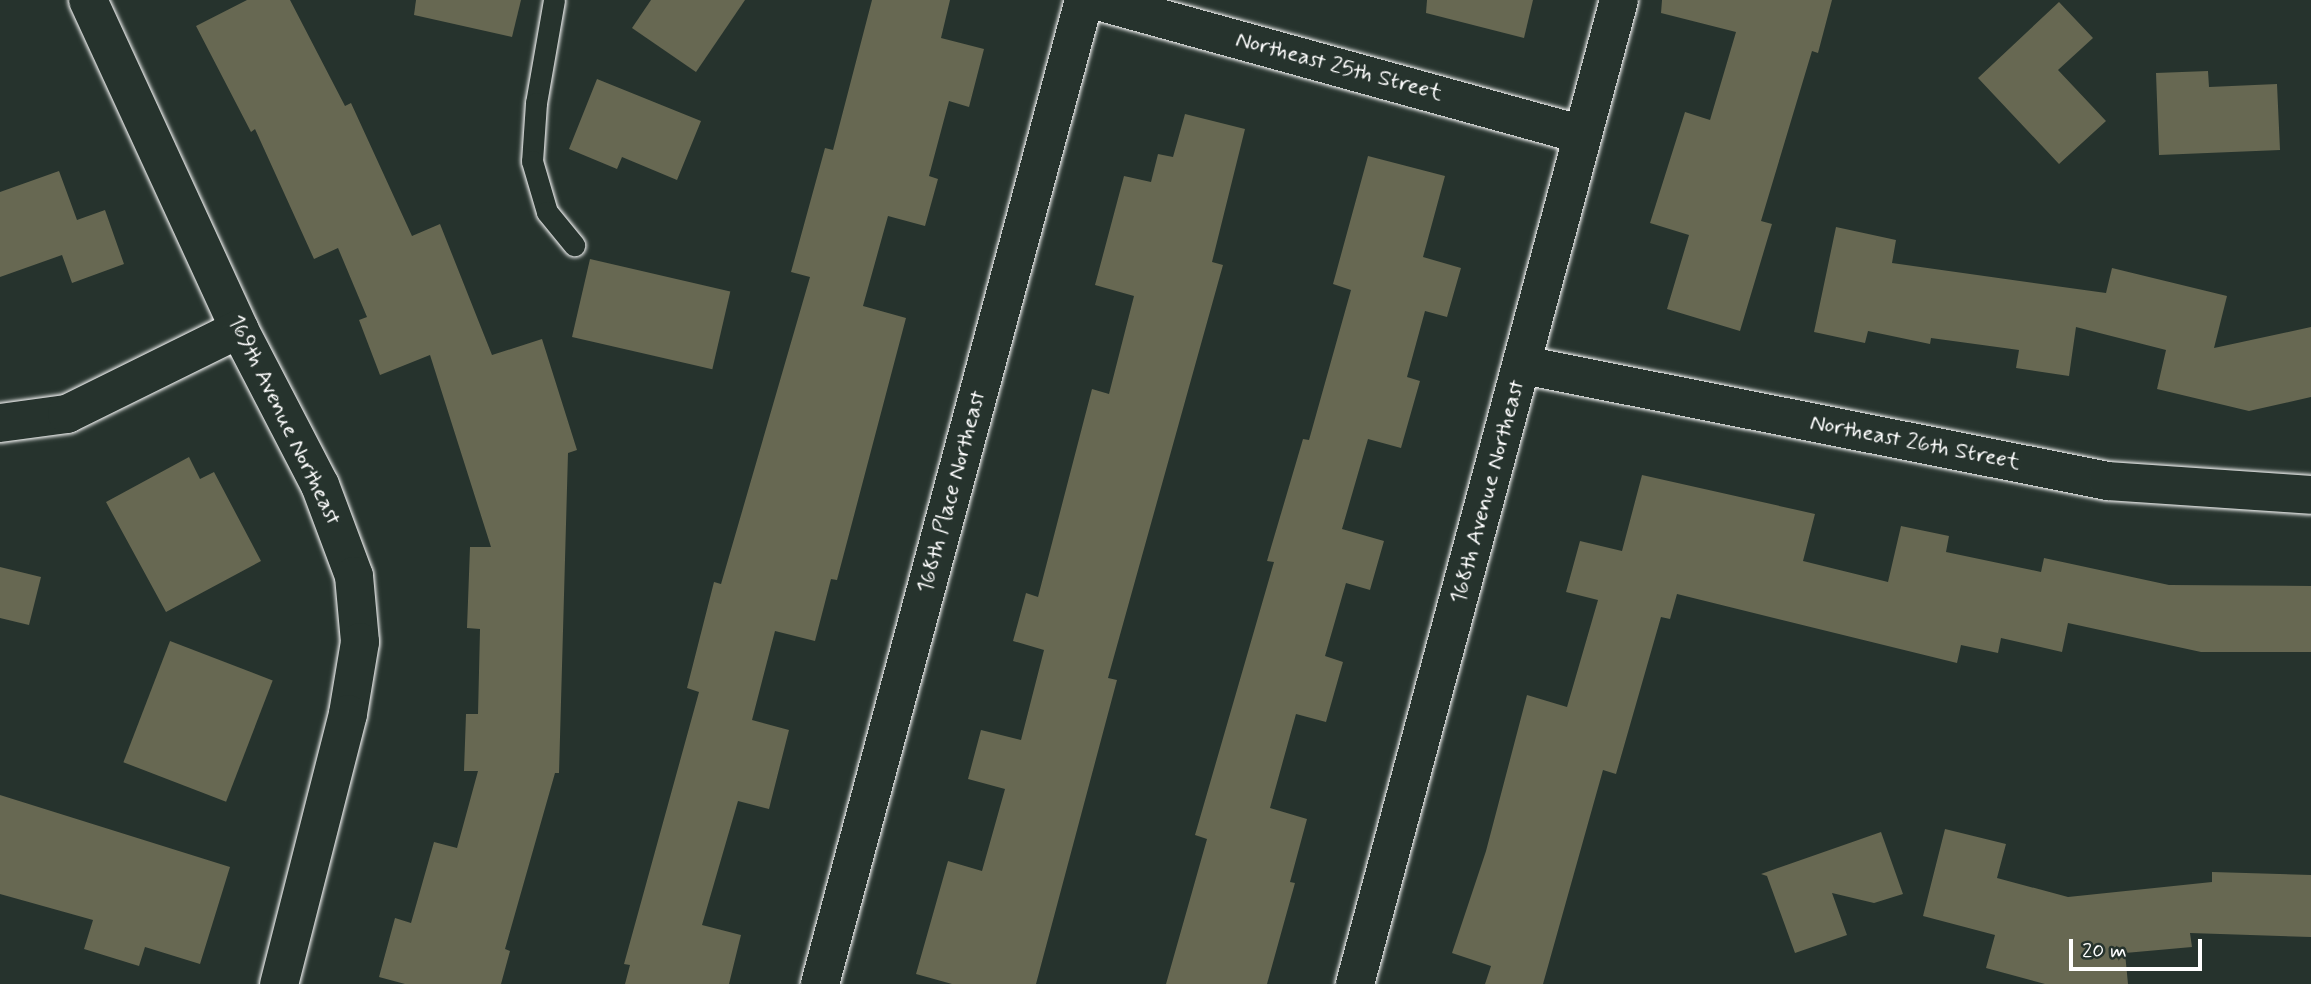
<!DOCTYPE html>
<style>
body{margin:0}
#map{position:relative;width:2311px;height:984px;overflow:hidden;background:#26332d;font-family:Mynerve,sans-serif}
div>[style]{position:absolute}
.building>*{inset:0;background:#676852;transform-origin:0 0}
.roads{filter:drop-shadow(0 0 2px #fff) drop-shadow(0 0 2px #fff)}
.service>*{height:21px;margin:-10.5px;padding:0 10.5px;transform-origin:10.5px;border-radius:10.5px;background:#26332d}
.minor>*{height:38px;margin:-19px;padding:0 19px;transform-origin:19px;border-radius:19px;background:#26332d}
span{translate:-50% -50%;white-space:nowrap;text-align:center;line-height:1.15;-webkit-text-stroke:7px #26332d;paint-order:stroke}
.street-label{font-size:23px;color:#fff}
.scale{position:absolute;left:2069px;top:939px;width:133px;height:32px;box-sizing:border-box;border:4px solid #fff;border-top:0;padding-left:9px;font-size:21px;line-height:24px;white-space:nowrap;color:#fff;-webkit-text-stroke:5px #26332d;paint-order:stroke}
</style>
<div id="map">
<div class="building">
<div style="clip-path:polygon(247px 0,290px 0,345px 106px,351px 103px,412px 236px,440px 224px,492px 355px,542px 339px,577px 450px,568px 453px,559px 773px,555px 773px,505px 949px,510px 951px,501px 984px,405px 984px,379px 977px,395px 918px,411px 923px,434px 842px,457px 848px,478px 771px,464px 771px,466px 714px,478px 714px,480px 629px,467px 628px,470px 547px,491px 547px,430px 355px,380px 375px,359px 320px,367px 317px,338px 248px,314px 259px,255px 129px,251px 132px,196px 26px)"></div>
<div style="clip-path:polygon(416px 0,521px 0,512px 37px,414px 15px)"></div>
<div style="clip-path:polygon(651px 0,745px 0,696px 72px,632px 28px)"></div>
<div style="clip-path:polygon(872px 0,950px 0,941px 38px,984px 49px,969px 107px,949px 101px,929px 176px,938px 179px,925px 226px,888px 216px,863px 306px,906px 318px,837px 580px,831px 579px,815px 641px,775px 631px,752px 720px,789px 730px,769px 809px,738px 801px,702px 925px,741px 935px,729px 984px,625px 984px,630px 965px,624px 964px,699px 692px,687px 688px,714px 582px,721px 584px,810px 277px,791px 272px,825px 148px,833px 150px)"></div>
<div style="clip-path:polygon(1427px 0,1533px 0,1524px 38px,1426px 13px)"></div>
<div style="clip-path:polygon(1662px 0,1832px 0,1818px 53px,1812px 51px,1761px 221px,1772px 224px,1740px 331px,1667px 309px,1689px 235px,1650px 223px,1685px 112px,1710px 120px,1736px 32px,1661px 13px)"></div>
<div style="clip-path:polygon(2059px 2px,2093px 38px,2058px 70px,2106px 121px,2059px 164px,1978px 78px)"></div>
<div style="clip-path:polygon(2208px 71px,2209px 87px,2277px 84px,2280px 150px,2159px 155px,2156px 73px)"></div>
<div style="clip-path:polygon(597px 79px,701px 121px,677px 180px,622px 157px,617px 169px,569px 149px)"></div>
<div style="clip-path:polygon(1185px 114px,1245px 129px,1212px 262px,1223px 265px,1108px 678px,1117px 680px,1036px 984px,952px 984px,916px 974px,948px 861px,982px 871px,1005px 789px,968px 779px,981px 730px,1021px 740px,1044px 650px,1013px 641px,1026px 593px,1038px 597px,1092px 389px,1109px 394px,1134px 296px,1095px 285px,1124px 176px,1151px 182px,1158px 154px,1173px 157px)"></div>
<div style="clip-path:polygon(1368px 156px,1445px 176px,1423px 257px,1461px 268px,1447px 317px,1425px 311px,1407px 377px,1420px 381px,1401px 448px,1368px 439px,1342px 529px,1384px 541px,1370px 590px,1346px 583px,1325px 656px,1343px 662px,1326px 722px,1296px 714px,1270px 808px,1307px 819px,1290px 882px,1295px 883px,1267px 984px,1166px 984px,1207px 839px,1195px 835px,1274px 562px,1267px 561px,1303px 439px,1309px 440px,1351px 290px,1333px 284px)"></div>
<div style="clip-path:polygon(59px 171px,77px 220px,105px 210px,124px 264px,72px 283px,62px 255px,0 277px,0 192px)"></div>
<div style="clip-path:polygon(1836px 227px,1896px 240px,1892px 263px,2106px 293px,2112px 268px,2227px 296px,2214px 348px,2311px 327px,2311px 397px,2249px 411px,2157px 389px,2166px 350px,2076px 327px,2069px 376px,2016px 368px,2019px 350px,1931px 338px,1930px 344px,1868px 331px,1865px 343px,1814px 332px)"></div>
<div style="left:590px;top:259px;width:144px;height:80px;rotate:13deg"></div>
<div style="clip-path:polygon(189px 457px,200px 479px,214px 472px,261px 561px,166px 612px,106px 502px)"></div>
<div style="clip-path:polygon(1642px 475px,1815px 514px,1803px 561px,1888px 582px,1901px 526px,1949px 536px,1946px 552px,2041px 572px,2044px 558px,2169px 585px,2311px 586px,2311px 652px,2201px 652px,2068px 623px,2062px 652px,2001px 638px,1998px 653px,1961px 645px,1957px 663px,1677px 594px,1670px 619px,1661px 617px,1616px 774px,1603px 770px,1543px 984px,1485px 984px,1491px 966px,1452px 953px,1486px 851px,1527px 695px,1567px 707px,1598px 600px,1566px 592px,1580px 541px,1622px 551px)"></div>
<div style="clip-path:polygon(0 567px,41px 577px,29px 625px,0 618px)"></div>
<div style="left:170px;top:641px;width:110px;height:130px;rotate:21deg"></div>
<div style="clip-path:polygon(0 795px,230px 867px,200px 964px,145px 947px,139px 966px,84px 949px,93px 920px,0 894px)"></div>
<div style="clip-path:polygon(1945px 829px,2006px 844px,1997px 878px,2068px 897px,2212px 882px,2212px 872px,2311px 875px,2311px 937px,2190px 933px,2192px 947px,2125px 953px,2128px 984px,2045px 984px,1986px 968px,1995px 935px,1923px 916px)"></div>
<div style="clip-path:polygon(1881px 832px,1903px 894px,1874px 903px,1832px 893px,1847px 935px,1795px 953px,1767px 876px,1761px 874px)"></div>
</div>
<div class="roads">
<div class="service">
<div style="left:554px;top:0;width:105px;rotate:99.9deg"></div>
<div style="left:536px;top:103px;width:58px;rotate:93.9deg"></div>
<div style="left:532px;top:161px;width:53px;rotate:73.6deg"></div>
<div style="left:547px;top:212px;width:43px;rotate:50.7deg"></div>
</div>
<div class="minor">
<div style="left:88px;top:0;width:362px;rotate:65.3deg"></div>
<div style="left:239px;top:329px;width:176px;rotate:62.6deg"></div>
<div style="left:320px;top:485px;width:97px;rotate:69.5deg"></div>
<div style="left:354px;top:576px;width:66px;rotate:84.8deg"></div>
<div style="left:360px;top:642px;width:73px;rotate:99.5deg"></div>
<div style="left:348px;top:714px;width:279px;rotate:104.3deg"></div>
<div style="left:1094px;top:0;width:507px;rotate:15.43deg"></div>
<div style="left:1523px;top:365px;width:596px;rotate:11.22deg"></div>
<div style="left:2108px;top:481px;width:203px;rotate:3.9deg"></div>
<div style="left:0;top:423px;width:68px;rotate:-7.7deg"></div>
<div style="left:67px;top:414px;width:192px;rotate:-26.3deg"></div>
<div style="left:820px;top:984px;width:1019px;rotate:-74.98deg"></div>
<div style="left:1355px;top:984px;width:1019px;rotate:-74.98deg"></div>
</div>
</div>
<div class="street-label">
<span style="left:1339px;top:67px;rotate:15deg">Northeast 25th Street</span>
<span style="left:284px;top:420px;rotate:64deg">169th Avenue Northeast</span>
<span style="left:1915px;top:443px;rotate:11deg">Northeast 26th Street</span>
<span style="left:952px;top:492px;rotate:-75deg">168th Place Northeast</span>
<span style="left:1488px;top:492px;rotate:-75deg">168th Avenue Northeast</span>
</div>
<div class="scale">20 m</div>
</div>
